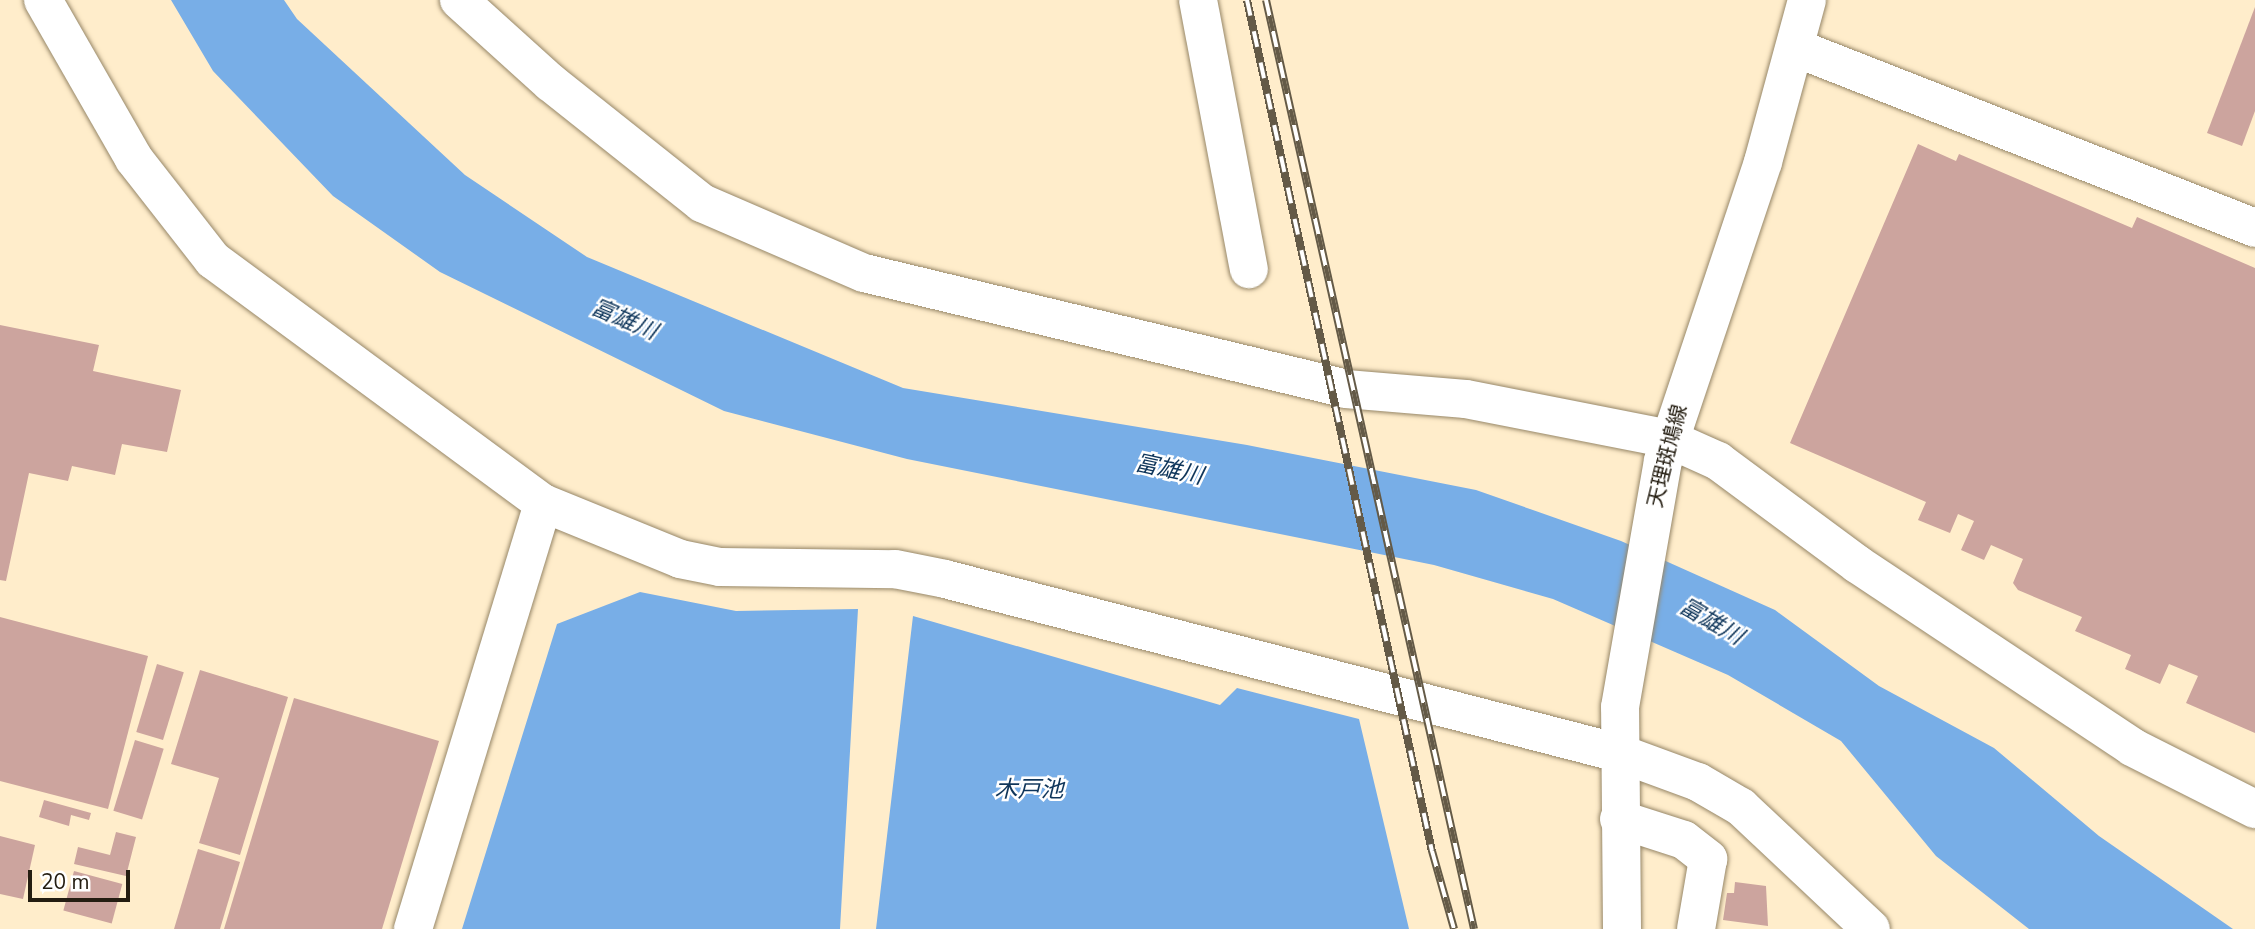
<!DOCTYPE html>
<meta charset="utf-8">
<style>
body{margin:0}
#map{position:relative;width:2255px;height:929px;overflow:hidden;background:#ffedcb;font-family:"Nunito Sans","Noto Sans JP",sans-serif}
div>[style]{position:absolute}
.water>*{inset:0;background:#78aee7}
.building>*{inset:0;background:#cca49e;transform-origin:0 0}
.roads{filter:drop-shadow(0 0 2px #978768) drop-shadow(0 0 2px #978768)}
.street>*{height:38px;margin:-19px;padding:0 19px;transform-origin:19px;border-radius:19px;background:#fff}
.secondary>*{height:38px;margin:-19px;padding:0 19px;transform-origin:19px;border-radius:19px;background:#fff}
.rail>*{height:8px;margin-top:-4px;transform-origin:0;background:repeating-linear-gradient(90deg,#fff 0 16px,#645a47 0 32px);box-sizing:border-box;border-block:2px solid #645a47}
span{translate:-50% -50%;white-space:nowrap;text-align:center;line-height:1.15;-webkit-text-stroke:5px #fff;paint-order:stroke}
.street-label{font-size:21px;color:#241d11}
.water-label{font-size:23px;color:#0f365b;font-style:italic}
.scale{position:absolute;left:28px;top:870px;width:102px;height:32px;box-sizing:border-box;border:4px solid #241d11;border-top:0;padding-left:9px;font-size:21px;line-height:24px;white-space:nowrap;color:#241d11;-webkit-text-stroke:5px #fff;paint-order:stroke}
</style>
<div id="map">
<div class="water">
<div style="clip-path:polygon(171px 0,284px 0,297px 19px,465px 175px,587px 257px,903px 388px,1247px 445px,1476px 490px,1621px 541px,1775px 610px,1879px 686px,1994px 748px,2099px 836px,2233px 929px,2029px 929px,1936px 856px,1841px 741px,1728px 675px,1553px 599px,1434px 565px,907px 459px,724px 411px,440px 272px,333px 196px,213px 71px)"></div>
<div style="clip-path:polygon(640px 592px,736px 611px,858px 609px,840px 929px,462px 929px,557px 624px)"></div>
<div style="clip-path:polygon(913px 616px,1220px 705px,1237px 688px,1359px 719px,1409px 929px,876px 929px)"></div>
</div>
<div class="building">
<div style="clip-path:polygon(2255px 7px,2255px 111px,2242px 146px,2207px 133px)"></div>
<div style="clip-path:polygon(1918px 144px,1956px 161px,1959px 154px,2132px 228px,2137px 217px,2255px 268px,2255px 733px,2186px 703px,2198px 676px,2169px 664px,2160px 684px,2125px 669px,2131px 655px,2075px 631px,2082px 617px,2018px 590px,2013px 583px,2023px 559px,1991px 545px,1984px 560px,1961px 550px,1974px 521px,1958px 514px,1950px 533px,1918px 520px,1926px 502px,1790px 443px)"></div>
<div style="clip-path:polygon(0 325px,99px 345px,93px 371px,181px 390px,167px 452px,122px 444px,115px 475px,72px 466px,68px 481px,29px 473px,6px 581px,0 580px)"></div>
<div style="clip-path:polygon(0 617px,148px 656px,108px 809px,0 781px)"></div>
<div style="left:157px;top:664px;width:28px;height:71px;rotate:17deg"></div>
<div style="clip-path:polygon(200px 670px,288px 697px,240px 855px,199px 843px,219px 778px,171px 764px)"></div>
<div style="clip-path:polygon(294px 698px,439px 741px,382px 929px,224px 929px)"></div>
<div style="left:135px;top:740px;width:30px;height:74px;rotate:17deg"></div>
<div style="clip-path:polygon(44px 800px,91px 813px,89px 820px,71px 815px,69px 826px,39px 817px)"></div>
<div style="clip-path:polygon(116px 832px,136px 837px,126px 876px,74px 864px,78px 847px,110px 855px)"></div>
<div style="clip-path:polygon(0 836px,35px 845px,23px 899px,0 894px)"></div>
<div style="clip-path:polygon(198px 849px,240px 862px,220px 929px,174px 929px)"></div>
<div style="left:74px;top:871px;width:50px;height:41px;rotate:15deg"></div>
<div style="clip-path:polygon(1735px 882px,1766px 886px,1768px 926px,1723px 920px,1727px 893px,1734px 893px)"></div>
</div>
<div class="roads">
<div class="street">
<div style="left:459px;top:0;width:124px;rotate:42.1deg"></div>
<div style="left:551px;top:83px;width:193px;rotate:38.5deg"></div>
<div style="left:702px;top:203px;width:176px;rotate:23.4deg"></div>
<div style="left:864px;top:273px;width:496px;rotate:13.5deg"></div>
<div style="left:1346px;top:389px;width:120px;rotate:4.8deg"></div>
<div style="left:1466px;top:399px;width:207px;rotate:11.1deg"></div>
<div style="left:1669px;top:439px;width:54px;rotate:24.2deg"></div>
<div style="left:1718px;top:461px;width:173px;rotate:36.5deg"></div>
<div style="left:1857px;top:564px;width:330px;rotate:33.6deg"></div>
<div style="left:2132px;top:747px;width:138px;rotate:26.8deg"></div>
<div style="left:1198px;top:0;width:274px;rotate:79.3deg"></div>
<div style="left:1796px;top:48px;width:493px;rotate:21.4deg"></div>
<div style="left:1619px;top:819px;width:68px;rotate:17.9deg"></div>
<div style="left:1684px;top:840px;width:31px;rotate:38deg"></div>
<div style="left:1708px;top:859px;width:71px;rotate:99.7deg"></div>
<div style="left:413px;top:929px;width:445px;rotate:-73deg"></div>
</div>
<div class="secondary">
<div style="left:43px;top:0;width:183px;rotate:60.2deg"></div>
<div style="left:134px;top:159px;width:128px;rotate:52deg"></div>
<div style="left:213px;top:260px;width:410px;rotate:36.4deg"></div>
<div style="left:543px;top:503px;width:148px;rotate:22.2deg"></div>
<div style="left:680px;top:559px;width:41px;rotate:11.3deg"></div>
<div style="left:720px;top:567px;width:175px;rotate:0.7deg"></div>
<div style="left:895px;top:569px;width:51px;rotate:11.3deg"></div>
<div style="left:945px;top:579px;width:696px;rotate:14.48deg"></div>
<div style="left:1619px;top:753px;width:84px;rotate:20.2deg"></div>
<div style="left:1698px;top:782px;width:50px;rotate:30.2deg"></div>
<div style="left:1741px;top:807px;width:178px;rotate:43.2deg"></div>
<div style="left:1622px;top:929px;width:222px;rotate:-90.5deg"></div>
<div style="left:1620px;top:707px;width:250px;rotate:-80.1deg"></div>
<div style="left:1663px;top:461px;width:315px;rotate:-71.5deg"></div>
<div style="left:1763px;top:162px;width:168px;rotate:-74.8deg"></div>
</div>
</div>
<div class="rail">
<div style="left:1247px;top:0;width:871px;rotate:77.74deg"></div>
<div style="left:1432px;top:851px;width:81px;rotate:74.2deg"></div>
<div style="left:1266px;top:0;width:952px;rotate:77.38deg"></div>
</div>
<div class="street-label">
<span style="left:1667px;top:456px;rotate:-76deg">天理斑鳩線</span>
</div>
<div class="water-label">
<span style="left:624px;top:320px;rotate:23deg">富雄川</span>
<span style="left:1169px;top:470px;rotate:12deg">富雄川</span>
<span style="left:1711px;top:622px;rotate:30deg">富雄川</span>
<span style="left:1029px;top:790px">木戸池</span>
</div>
<div class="scale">20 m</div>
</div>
